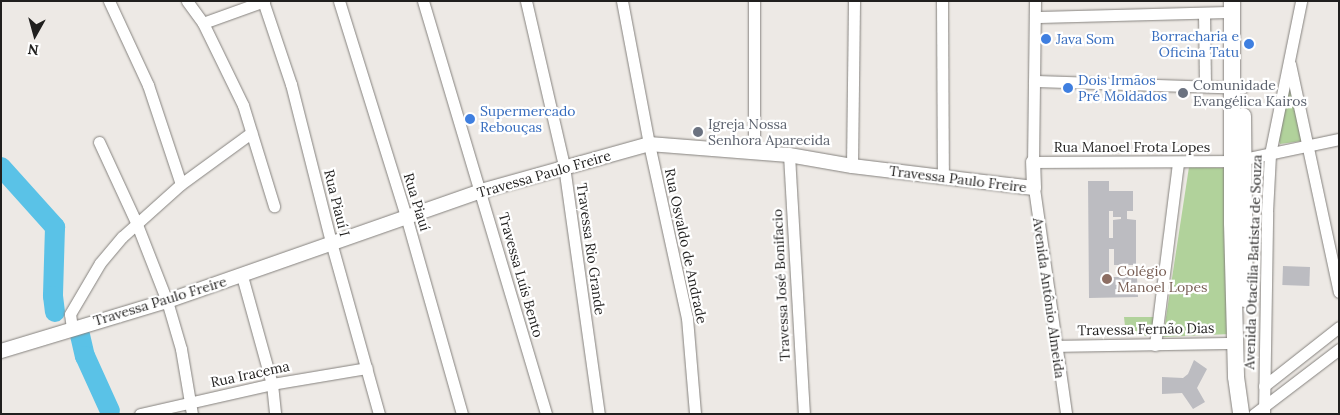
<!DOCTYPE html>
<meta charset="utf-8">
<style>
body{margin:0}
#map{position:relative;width:1340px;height:415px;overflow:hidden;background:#ede9e5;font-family:Lora,serif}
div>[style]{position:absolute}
.green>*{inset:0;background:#b1d29b}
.river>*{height:20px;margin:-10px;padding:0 10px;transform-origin:10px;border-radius:10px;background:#5ac2e7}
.building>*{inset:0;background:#bcbcc1;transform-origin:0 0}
.roads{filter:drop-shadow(0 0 1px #85827e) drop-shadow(0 0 1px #85827e)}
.minor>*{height:11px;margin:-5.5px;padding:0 5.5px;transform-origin:5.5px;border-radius:5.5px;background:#fff}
.tertiary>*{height:14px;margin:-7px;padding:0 7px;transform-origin:7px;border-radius:7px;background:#fff}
.secondary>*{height:16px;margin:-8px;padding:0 8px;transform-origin:8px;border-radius:8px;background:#fff}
.dots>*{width:14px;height:14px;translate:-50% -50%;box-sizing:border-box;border:2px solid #fff;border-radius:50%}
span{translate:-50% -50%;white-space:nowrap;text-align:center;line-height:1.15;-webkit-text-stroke:4.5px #fff;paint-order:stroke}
.shop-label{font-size:14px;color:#366cbe}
.right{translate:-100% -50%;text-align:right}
.left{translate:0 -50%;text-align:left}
.worship-label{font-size:14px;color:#5b616d}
.street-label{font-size:14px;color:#201f1e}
.education-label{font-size:14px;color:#785e54}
.frame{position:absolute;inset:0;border:2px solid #201f1e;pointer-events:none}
.north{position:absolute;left:10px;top:10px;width:50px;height:50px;-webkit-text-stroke:4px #fff;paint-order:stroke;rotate:187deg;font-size:14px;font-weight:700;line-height:20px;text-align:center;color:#201f1e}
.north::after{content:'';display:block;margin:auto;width:18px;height:22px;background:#201f1e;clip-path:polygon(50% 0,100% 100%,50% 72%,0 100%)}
</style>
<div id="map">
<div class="green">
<div style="clip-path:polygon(1289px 86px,1302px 141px,1280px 144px,1278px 138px)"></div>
<div style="clip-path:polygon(1189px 167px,1225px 168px,1230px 334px,1163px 337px)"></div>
<div style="clip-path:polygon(1124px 317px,1154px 317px,1152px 336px,1126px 335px)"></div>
</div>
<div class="river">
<div style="left:1px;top:167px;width:81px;rotate:48deg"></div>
<div style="left:55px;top:227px;width:69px;rotate:91.7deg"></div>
<div style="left:53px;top:296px;width:16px;rotate:83deg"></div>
<div style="left:80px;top:335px;width:22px;rotate:77deg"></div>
<div style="left:85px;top:356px;width:60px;rotate:65.6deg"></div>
</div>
<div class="building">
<div style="clip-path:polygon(evenodd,1088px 181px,1109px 181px,1109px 191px,1133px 191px,1133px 211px,1127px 211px,1127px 219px,1136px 220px,1136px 265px,1114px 265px,1114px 249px,1109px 249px,1109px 277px,1137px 277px,1138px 297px,1089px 298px,1088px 181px,1109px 211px,1113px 211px,1113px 217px,1121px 217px,1121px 219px,1113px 220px,1113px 238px,1109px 238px,1109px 211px)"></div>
<div style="left:1283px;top:266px;width:27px;height:19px;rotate:2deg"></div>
<div style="clip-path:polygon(1194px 360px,1207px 369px,1197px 388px,1205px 402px,1193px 409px,1182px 393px,1162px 394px,1162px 377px,1183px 378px,1188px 374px)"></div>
</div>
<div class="roads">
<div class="minor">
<div style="left:109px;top:1px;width:93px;rotate:65.1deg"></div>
<div style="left:148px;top:85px;width:104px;rotate:71.6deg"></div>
<div style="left:187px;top:1px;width:27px;rotate:54deg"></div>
<div style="left:203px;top:23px;width:91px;rotate:64deg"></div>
<div style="left:243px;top:105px;width:106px;rotate:72.9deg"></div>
<div style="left:263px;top:1px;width:88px;rotate:71.4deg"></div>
<div style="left:291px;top:84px;width:163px;rotate:75.8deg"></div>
<div style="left:331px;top:242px;width:179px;rotate:74.4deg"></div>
<div style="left:339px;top:1px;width:225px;rotate:72.7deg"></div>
<div style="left:406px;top:216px;width:206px;rotate:74.2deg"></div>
<div style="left:423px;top:1px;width:431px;rotate:73.4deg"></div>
<div style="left:526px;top:1px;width:169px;rotate:77deg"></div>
<div style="left:564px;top:166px;width:250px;rotate:82deg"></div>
<div style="left:622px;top:1px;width:146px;rotate:79.3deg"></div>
<div style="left:649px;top:144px;width:178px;rotate:77.7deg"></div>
<div style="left:687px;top:318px;width:96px;rotate:85.2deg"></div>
<div style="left:754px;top:1px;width:151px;rotate:90deg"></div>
<div style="left:942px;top:1px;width:176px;rotate:89.7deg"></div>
<div style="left:1035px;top:1px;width:161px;rotate:90.7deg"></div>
<div style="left:1033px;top:162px;width:199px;rotate:-0.3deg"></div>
<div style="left:1204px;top:13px;width:73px;rotate:89.2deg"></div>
<div style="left:1035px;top:17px;width:197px;rotate:-1.5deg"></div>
<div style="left:203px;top:23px;width:65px;rotate:-19.8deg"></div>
<div style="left:1290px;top:64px;width:233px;rotate:77.9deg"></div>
<div style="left:1034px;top:81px;width:208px;rotate:1.9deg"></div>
<div style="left:99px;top:142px;width:88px;rotate:65.2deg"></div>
<div style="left:136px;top:222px;width:85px;rotate:68.6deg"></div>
<div style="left:167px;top:301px;width:50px;rotate:73.7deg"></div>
<div style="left:181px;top:349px;width:66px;rotate:80.4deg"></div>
<div style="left:789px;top:155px;width:259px;rotate:86.7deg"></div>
<div style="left:1244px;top:159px;width:97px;rotate:-11.9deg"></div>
<div style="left:852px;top:166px;width:165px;rotate:-89.3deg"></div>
<div style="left:1034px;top:188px;width:228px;rotate:81.9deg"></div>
<div style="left:242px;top:276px;width:112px;rotate:74.5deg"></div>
<div style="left:272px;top:384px;width:30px;rotate:84deg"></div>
<div style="left:72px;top:328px;width:14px;rotate:-98deg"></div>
<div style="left:70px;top:314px;width:59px;rotate:-59.5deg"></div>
<div style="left:100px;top:263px;width:34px;rotate:-50deg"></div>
<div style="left:122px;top:237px;width:79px;rotate:-41.9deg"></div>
<div style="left:181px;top:184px;width:87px;rotate:-36.1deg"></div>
<div style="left:1155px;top:345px;width:184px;rotate:-82.8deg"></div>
<div style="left:1056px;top:346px;width:180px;rotate:-1deg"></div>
<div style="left:1264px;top:386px;width:95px;rotate:-38.2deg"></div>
<div style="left:140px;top:414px;width:135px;rotate:-12.8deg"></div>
<div style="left:272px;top:384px;width:96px;rotate:-9.6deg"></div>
<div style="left:1254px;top:414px;width:107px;rotate:-37.4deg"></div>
<div style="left:1264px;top:414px;width:202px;rotate:-89.1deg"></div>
<div style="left:1267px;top:212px;width:58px;rotate:-87deg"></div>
<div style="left:1270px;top:154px;width:156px;rotate:-78.5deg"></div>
</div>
<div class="tertiary">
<div style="left:1px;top:351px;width:173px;rotate:-16.8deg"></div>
<div style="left:167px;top:301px;width:333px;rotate:-19.3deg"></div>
<div style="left:481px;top:191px;width:174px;rotate:-15.6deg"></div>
<div style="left:649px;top:144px;width:140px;rotate:4.5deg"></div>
<div style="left:789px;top:155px;width:64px;rotate:9.9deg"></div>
<div style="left:852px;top:166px;width:183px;rotate:6.9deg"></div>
<div style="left:1034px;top:188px;width:26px;rotate:-92deg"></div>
</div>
<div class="secondary">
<div style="left:1232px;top:1px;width:222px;rotate:90deg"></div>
<div style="left:1232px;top:223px;width:154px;rotate:88.5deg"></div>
<div style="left:1236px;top:377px;width:37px;rotate:82deg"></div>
<div style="left:1243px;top:116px;width:183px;rotate:89.4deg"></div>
</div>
</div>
<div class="dots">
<div style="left:1046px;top:39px;background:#3f7fe0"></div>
<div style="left:1249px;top:44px;background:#3f7fe0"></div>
<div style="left:1068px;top:88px;background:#3f7fe0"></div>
<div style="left:1183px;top:93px;background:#6b7280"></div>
<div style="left:470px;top:119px;background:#3f7fe0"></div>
<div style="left:698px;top:132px;background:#6b7280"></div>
<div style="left:1107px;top:279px;background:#8d6e63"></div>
</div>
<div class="shop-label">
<span class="right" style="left:1239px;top:44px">Borracharia e<br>Oficina Tatu</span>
<span class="left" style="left:1056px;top:39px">Java Som</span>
<span class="left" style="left:1078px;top:88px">Dois Irmãos<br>Pré Moldados</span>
<span class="left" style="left:480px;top:119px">Supermercado<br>Rebouças</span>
</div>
<div class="worship-label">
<span class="left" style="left:1193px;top:93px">Comunidade<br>Evangélica Kairos</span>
<span class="left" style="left:708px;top:132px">Igreja Nossa<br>Senhora Aparecida</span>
</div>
<div class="street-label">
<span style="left:1132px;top:147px">Rua Manoel Frota Lopes</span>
<span style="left:544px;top:174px;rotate:-16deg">Travessa Paulo Freire</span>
<span style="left:958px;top:179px;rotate:7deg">Travessa Paulo Freire</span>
<span style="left:417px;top:202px;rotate:73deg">Rua Piauí</span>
<span style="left:337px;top:203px;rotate:76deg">Rua Piauí I</span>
<span style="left:686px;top:246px;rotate:78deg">Rua Osvaldo de Andrade</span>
<span style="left:591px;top:249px;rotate:82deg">Travessa Rio Grande</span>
<span style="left:1253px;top:262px;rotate:-88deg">Avenida Otacília Batista de Souza</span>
<span style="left:521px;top:275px;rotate:74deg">Travessa Luís Bento</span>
<span style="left:781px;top:285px;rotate:-93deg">Travessa José Bonifacio</span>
<span style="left:1049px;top:298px;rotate:82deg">Avenida Antônio Almeida</span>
<span style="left:160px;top:301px;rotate:-17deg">Travessa Paulo Freire</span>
<span style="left:1146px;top:329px;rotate:-1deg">Travessa Fernão Dias</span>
<span style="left:250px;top:374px;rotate:-12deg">Rua Iracema</span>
</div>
<div class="education-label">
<span class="left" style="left:1117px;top:279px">Colégio<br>Manoel Lopes</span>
</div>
<div class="frame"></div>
<div class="north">N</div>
</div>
